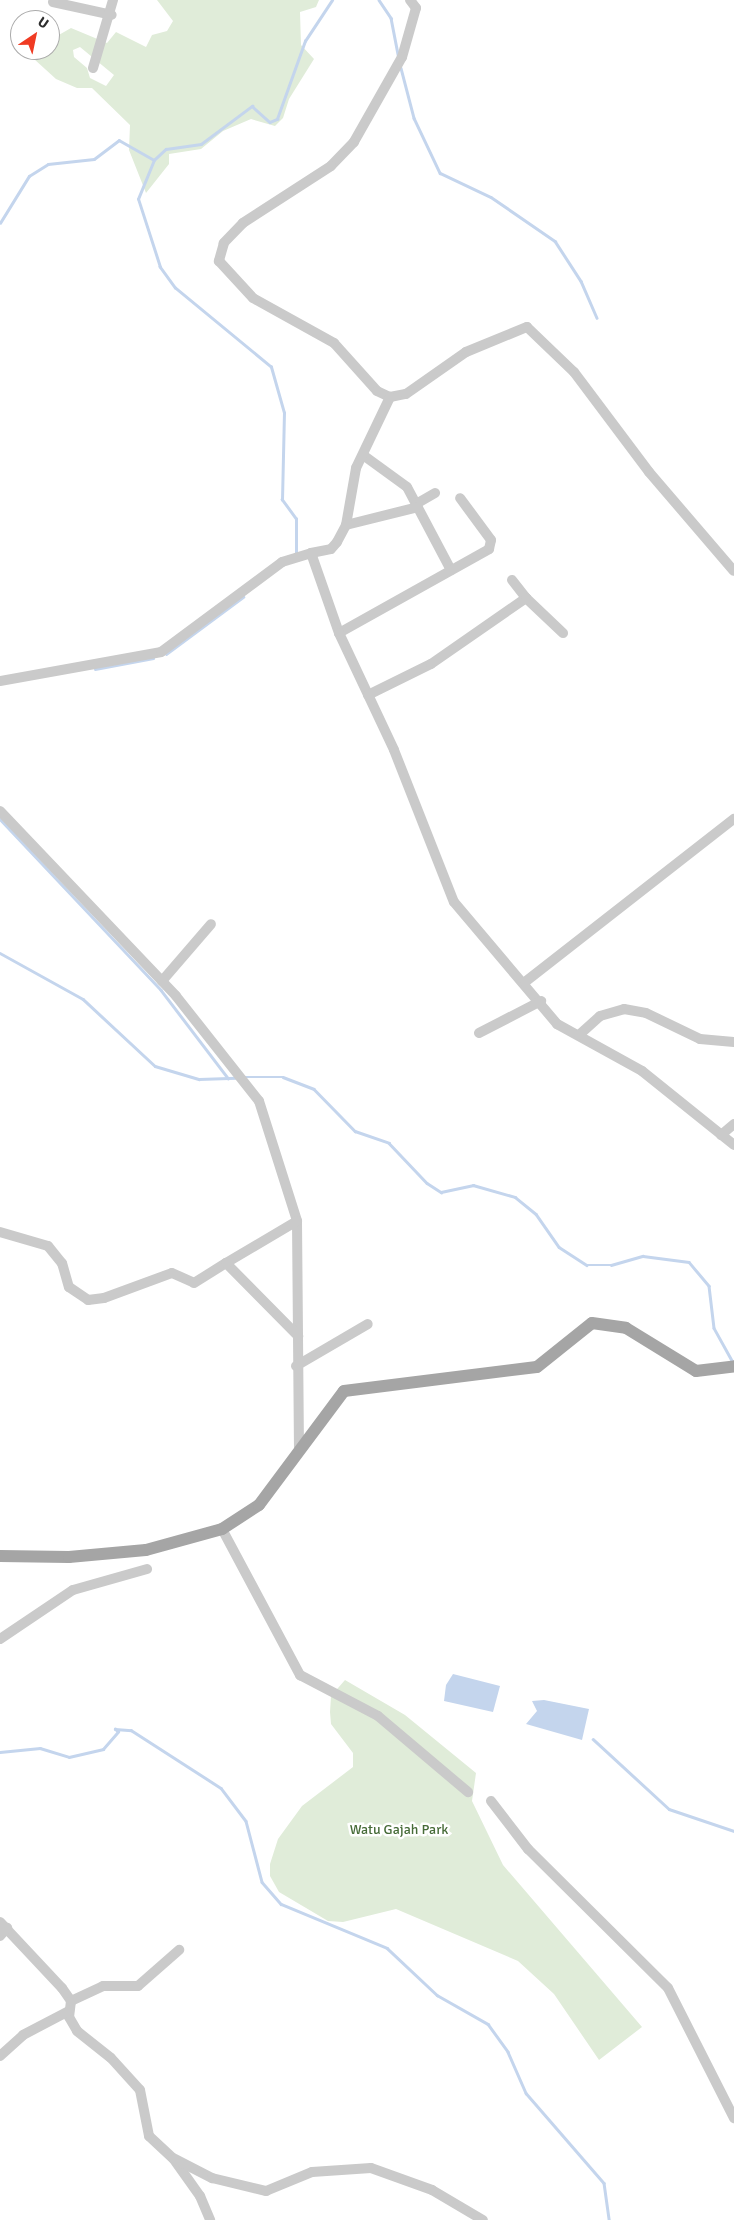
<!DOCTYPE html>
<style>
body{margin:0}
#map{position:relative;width:734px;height:2220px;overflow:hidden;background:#fff;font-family:Signika,sans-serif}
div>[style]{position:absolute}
.green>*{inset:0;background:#e0ecd9}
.water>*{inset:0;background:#c4d5ed}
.stream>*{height:2.5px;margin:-1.25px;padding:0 1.25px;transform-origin:1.25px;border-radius:1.25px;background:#c4d5ed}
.minor>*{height:10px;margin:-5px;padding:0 5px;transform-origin:5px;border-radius:5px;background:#cacaca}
.major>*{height:12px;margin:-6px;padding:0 6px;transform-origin:6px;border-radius:6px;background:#a5a5a5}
span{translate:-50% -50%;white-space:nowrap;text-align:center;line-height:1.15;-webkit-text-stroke:5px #fff;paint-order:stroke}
.park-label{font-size:14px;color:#466b38}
.north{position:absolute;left:10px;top:10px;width:50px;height:50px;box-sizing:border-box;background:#fff;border:1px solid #ababab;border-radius:50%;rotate:34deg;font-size:14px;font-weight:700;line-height:20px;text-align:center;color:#2d2d2d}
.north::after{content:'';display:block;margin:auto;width:18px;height:22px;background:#f03b23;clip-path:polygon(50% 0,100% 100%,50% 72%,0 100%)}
</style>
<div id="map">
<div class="green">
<div style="clip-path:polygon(evenodd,157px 0,319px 0,316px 7px,300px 12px,301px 45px,314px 59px,289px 99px,283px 118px,275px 126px,251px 119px,223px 131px,201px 149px,169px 154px,169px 164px,146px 193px,129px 150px,130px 125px,92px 88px,77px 88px,56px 79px,34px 59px,36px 50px,50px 50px,50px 40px,71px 28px,107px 43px,116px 32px,146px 47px,152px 35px,167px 31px,173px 21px,157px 0,80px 47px,114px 75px,106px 86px,90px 78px,87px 68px,74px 57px,73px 50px,80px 47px)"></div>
<div style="clip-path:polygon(345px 1680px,405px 1715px,476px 1773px,472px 1801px,503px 1865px,642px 2027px,599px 2060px,554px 1994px,518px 1961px,396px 1909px,343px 1922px,328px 1921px,279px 1892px,270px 1876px,270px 1864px,278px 1839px,302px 1806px,353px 1767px,353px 1753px,331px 1724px,330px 1712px,331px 1696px)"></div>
</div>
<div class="water">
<div style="clip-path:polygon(453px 1674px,500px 1686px,493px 1712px,444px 1701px,446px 1685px)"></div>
<div style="clip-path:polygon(544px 1700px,589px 1709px,582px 1740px,526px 1724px,537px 1711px,532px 1701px)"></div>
</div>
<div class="stream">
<div style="left:379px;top:0;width:22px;rotate:56deg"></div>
<div style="left:391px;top:18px;width:38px;rotate:79deg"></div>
<div style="left:401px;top:68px;width:52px;rotate:75.4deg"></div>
<div style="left:414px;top:118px;width:61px;rotate:64.7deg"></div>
<div style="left:440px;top:173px;width:56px;rotate:25.2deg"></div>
<div style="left:491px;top:197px;width:78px;rotate:34.5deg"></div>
<div style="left:555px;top:241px;width:48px;rotate:57deg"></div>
<div style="left:581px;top:281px;width:40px;rotate:66.6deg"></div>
<div style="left:0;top:223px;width:55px;rotate:-58.3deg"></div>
<div style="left:29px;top:176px;width:22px;rotate:-32deg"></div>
<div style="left:48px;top:164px;width:46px;rotate:-6.2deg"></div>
<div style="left:94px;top:159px;width:31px;rotate:-37deg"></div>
<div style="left:119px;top:140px;width:40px;rotate:29.7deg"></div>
<div style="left:296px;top:554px;width:35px;rotate:-90deg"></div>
<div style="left:296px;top:519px;width:24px;rotate:-126deg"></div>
<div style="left:282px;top:500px;width:87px;rotate:-88.7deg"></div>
<div style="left:284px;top:413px;width:48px;rotate:-105.8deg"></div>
<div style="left:271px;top:367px;width:124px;rotate:-140.5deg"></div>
<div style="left:175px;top:288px;width:26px;rotate:-126deg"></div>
<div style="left:160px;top:267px;width:71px;rotate:-107.9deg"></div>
<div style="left:138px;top:199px;width:42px;rotate:-67.7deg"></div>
<div style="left:154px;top:160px;width:16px;rotate:-43deg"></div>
<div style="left:166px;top:149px;width:35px;rotate:-8deg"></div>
<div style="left:201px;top:144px;width:64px;rotate:-36.7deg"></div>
<div style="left:252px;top:106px;width:24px;rotate:42deg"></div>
<div style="left:270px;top:122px;width:8px;rotate:-23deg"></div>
<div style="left:277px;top:119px;width:83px;rotate:-70.3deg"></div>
<div style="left:305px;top:41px;width:49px;rotate:-56.6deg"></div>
<div style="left:166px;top:654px;width:96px;rotate:-36.5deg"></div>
<div style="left:95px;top:669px;width:59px;rotate:-10.7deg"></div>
<div style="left:0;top:819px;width:235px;rotate:46.7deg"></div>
<div style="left:161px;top:990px;width:111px;rotate:52.7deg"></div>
<div style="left:0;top:953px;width:95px;rotate:29deg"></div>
<div style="left:83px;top:999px;width:98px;rotate:42.9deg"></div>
<div style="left:155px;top:1066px;width:46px;rotate:16.5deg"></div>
<div style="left:199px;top:1079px;width:37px;rotate:-2deg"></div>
<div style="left:244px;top:1077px;width:39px"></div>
<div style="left:283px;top:1077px;width:33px;rotate:21deg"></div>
<div style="left:314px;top:1089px;width:59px;rotate:45.7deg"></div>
<div style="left:355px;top:1131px;width:36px;rotate:19deg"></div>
<div style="left:389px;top:1143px;width:55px;rotate:46.5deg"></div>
<div style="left:427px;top:1183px;width:17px;rotate:33deg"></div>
<div style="left:441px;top:1192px;width:33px;rotate:-12deg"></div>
<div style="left:473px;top:1185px;width:44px;rotate:15.9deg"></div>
<div style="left:515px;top:1197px;width:27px;rotate:39deg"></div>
<div style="left:536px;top:1214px;width:40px;rotate:55.1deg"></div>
<div style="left:559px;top:1247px;width:33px;rotate:33deg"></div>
<div style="left:587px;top:1265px;width:24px"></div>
<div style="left:611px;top:1265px;width:33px;rotate:-16deg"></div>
<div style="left:643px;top:1256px;width:46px;rotate:7.4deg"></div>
<div style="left:689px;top:1262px;width:31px;rotate:50deg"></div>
<div style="left:709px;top:1286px;width:42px;rotate:83.2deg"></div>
<div style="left:714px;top:1328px;width:39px;rotate:61deg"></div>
<div style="left:593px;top:1739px;width:103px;rotate:42.6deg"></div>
<div style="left:669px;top:1809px;width:69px;rotate:18.7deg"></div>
<div style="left:0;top:1752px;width:40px;rotate:-5.7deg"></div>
<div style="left:40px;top:1748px;width:30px;rotate:17deg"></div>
<div style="left:69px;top:1757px;width:35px;rotate:-13deg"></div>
<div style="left:103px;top:1749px;width:23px;rotate:-49deg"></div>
<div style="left:118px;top:1732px;width:4px;rotate:-135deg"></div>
<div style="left:115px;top:1729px;width:16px;rotate:4deg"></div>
<div style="left:131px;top:1730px;width:107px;rotate:32.8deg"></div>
<div style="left:221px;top:1788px;width:41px;rotate:52.9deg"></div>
<div style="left:246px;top:1821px;width:63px;rotate:75.3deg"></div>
<div style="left:262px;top:1882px;width:29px;rotate:49deg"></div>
<div style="left:281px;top:1904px;width:115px;rotate:22.5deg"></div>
<div style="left:387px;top:1948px;width:69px;rotate:43.2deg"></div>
<div style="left:437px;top:1995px;width:59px;rotate:29.6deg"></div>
<div style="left:488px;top:2024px;width:34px;rotate:54deg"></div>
<div style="left:508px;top:2052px;width:45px;rotate:66.3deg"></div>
<div style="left:526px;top:2093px;width:119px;rotate:49.1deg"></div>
<div style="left:604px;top:2183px;width:37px;rotate:82deg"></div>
</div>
<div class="minor">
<div style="left:410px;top:0;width:10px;rotate:53deg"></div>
<div style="left:416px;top:8px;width:51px;rotate:105.9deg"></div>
<div style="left:402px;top:57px;width:98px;rotate:119.5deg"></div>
<div style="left:354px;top:142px;width:33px;rotate:134deg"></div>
<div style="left:331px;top:166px;width:105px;rotate:147.1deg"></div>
<div style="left:243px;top:223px;width:28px;rotate:134deg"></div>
<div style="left:224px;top:243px;width:19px;rotate:106deg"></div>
<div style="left:219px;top:261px;width:50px;rotate:47.4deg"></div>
<div style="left:253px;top:298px;width:93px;rotate:29.1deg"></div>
<div style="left:334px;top:343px;width:64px;rotate:48.1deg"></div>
<div style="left:377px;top:391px;width:14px;rotate:25deg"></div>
<div style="left:390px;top:397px;width:16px;rotate:-11deg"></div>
<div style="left:406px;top:394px;width:73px;rotate:-35deg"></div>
<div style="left:466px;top:352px;width:66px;rotate:-22.3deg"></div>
<div style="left:527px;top:327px;width:65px;rotate:43.8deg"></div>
<div style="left:574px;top:372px;width:125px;rotate:53.1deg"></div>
<div style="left:649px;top:472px;width:130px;rotate:49.4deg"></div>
<div style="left:53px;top:2px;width:60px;rotate:12.4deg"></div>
<div style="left:93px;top:68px;width:71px;rotate:-73.6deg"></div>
<div style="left:363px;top:455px;width:54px;rotate:36deg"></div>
<div style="left:407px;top:487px;width:94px;rotate:62.1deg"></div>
<div style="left:416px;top:504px;width:22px;rotate:-30deg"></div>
<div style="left:346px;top:525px;width:74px;rotate:-14deg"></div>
<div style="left:311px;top:553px;width:20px;rotate:-11deg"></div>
<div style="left:331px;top:549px;width:9px;rotate:-49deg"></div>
<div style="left:337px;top:542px;width:19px;rotate:-62deg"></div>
<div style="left:346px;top:525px;width:58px;rotate:-80deg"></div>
<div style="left:356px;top:468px;width:79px;rotate:-64.4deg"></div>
<div style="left:512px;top:580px;width:23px;rotate:52deg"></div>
<div style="left:339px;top:633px;width:172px;rotate:-29.2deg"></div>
<div style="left:489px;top:549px;width:9px;rotate:-77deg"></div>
<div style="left:491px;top:540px;width:52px;rotate:-126.4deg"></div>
<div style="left:0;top:681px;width:164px;rotate:-10.2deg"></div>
<div style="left:161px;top:652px;width:151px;rotate:-36.6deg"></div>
<div style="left:282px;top:562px;width:30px;rotate:-17deg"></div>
<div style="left:311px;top:553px;width:85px;rotate:70.7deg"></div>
<div style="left:339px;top:633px;width:129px;rotate:64.8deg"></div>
<div style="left:394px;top:750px;width:163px;rotate:68.5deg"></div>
<div style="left:454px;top:902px;width:160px;rotate:49.8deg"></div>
<div style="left:557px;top:1024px;width:97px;rotate:28.9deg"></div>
<div style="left:642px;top:1071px;width:118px;rotate:38.8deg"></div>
<div style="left:368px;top:695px;width:70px;rotate:-26.2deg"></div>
<div style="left:431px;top:664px;width:116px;rotate:-34.8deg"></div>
<div style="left:526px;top:598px;width:51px;rotate:43.4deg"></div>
<div style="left:0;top:811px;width:255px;rotate:46.4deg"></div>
<div style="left:176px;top:996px;width:134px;rotate:51.7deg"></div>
<div style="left:259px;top:1101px;width:126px;rotate:72.4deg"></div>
<div style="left:297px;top:1221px;width:229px;rotate:89.5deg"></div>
<div style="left:162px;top:981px;width:75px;rotate:-49.3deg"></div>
<div style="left:525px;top:982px;width:265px;rotate:-38deg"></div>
<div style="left:479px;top:1033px;width:70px;rotate:-27.3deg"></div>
<div style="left:579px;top:1035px;width:28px;rotate:-42deg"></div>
<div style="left:600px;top:1016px;width:25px;rotate:-16deg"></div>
<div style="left:624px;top:1009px;width:22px;rotate:10deg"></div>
<div style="left:646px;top:1013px;width:60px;rotate:25.7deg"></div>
<div style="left:700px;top:1039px;width:34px;rotate:5deg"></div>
<div style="left:721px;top:1135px;width:17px;rotate:-40deg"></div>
<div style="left:0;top:1232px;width:50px;rotate:16.3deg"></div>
<div style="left:48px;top:1246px;width:22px;rotate:51deg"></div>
<div style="left:62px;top:1263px;width:25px;rotate:74deg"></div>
<div style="left:69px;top:1287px;width:23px;rotate:34deg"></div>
<div style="left:88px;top:1300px;width:16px;rotate:-7deg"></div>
<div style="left:104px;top:1298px;width:72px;rotate:-20.2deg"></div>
<div style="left:172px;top:1273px;width:24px;rotate:24deg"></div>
<div style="left:194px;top:1283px;width:38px;rotate:-32deg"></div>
<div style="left:226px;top:1263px;width:103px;rotate:45.4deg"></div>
<div style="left:226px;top:1263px;width:82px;rotate:-30.6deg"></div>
<div style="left:296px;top:1366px;width:83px;rotate:-30.3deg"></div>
<div style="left:222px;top:1529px;width:166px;rotate:61.9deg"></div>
<div style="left:300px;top:1675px;width:88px;rotate:27.7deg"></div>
<div style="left:378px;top:1716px;width:118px;rotate:40.2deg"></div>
<div style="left:0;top:1639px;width:88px;rotate:-33.9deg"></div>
<div style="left:73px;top:1590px;width:77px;rotate:-15.8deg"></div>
<div style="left:491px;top:1801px;width:61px;rotate:52.4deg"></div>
<div style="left:528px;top:1849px;width:197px;rotate:44.8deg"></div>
<div style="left:668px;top:1988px;width:146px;rotate:63.1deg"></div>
<div style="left:0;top:1922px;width:91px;rotate:46.8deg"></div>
<div style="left:62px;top:1988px;width:16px;rotate:55deg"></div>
<div style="left:71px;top:2001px;width:16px;rotate:97deg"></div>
<div style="left:69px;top:2017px;width:16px;rotate:60deg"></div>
<div style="left:77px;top:2031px;width:43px;rotate:38.5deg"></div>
<div style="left:111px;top:2058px;width:43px;rotate:47.8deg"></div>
<div style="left:140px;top:2090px;width:47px;rotate:78.9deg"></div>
<div style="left:149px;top:2136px;width:33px;rotate:43deg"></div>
<div style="left:173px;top:2158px;width:47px;rotate:54.6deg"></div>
<div style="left:200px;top:2196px;width:26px;rotate:67deg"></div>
<div style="left:0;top:1936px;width:11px;rotate:-49deg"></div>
<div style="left:71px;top:2001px;width:35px;rotate:-25deg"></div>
<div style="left:103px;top:1986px;width:35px"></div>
<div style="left:138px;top:1986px;width:55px;rotate:-41.3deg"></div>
<div style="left:0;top:2056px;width:31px;rotate:-42deg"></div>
<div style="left:23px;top:2035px;width:52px;rotate:-27.6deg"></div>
<div style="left:175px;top:2159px;width:42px;rotate:27.2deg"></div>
<div style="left:212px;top:2178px;width:56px;rotate:13.5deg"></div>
<div style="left:266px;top:2191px;width:50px;rotate:-22.4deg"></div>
<div style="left:312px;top:2172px;width:59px;rotate:-3.9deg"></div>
<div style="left:371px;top:2168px;width:65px;rotate:19.8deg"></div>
<div style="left:432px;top:2190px;width:59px;rotate:30.5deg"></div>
</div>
<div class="major">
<div style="left:0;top:1556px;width:69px;rotate:0.8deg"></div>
<div style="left:69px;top:1557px;width:77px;rotate:-5.2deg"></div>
<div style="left:146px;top:1550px;width:79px;rotate:-15.4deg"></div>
<div style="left:222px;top:1529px;width:44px;rotate:-33deg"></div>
<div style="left:259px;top:1505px;width:142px;rotate:-53.3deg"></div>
<div style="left:344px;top:1391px;width:194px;rotate:-7.1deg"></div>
<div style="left:537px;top:1367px;width:70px;rotate:-38.7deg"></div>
<div style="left:592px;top:1323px;width:34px;rotate:8deg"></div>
<div style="left:626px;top:1328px;width:82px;rotate:31.6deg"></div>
<div style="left:696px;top:1371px;width:38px;rotate:-7deg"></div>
</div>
<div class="park-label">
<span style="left:399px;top:1830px">Watu Gajah Park</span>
</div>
<div class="north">U</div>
</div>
